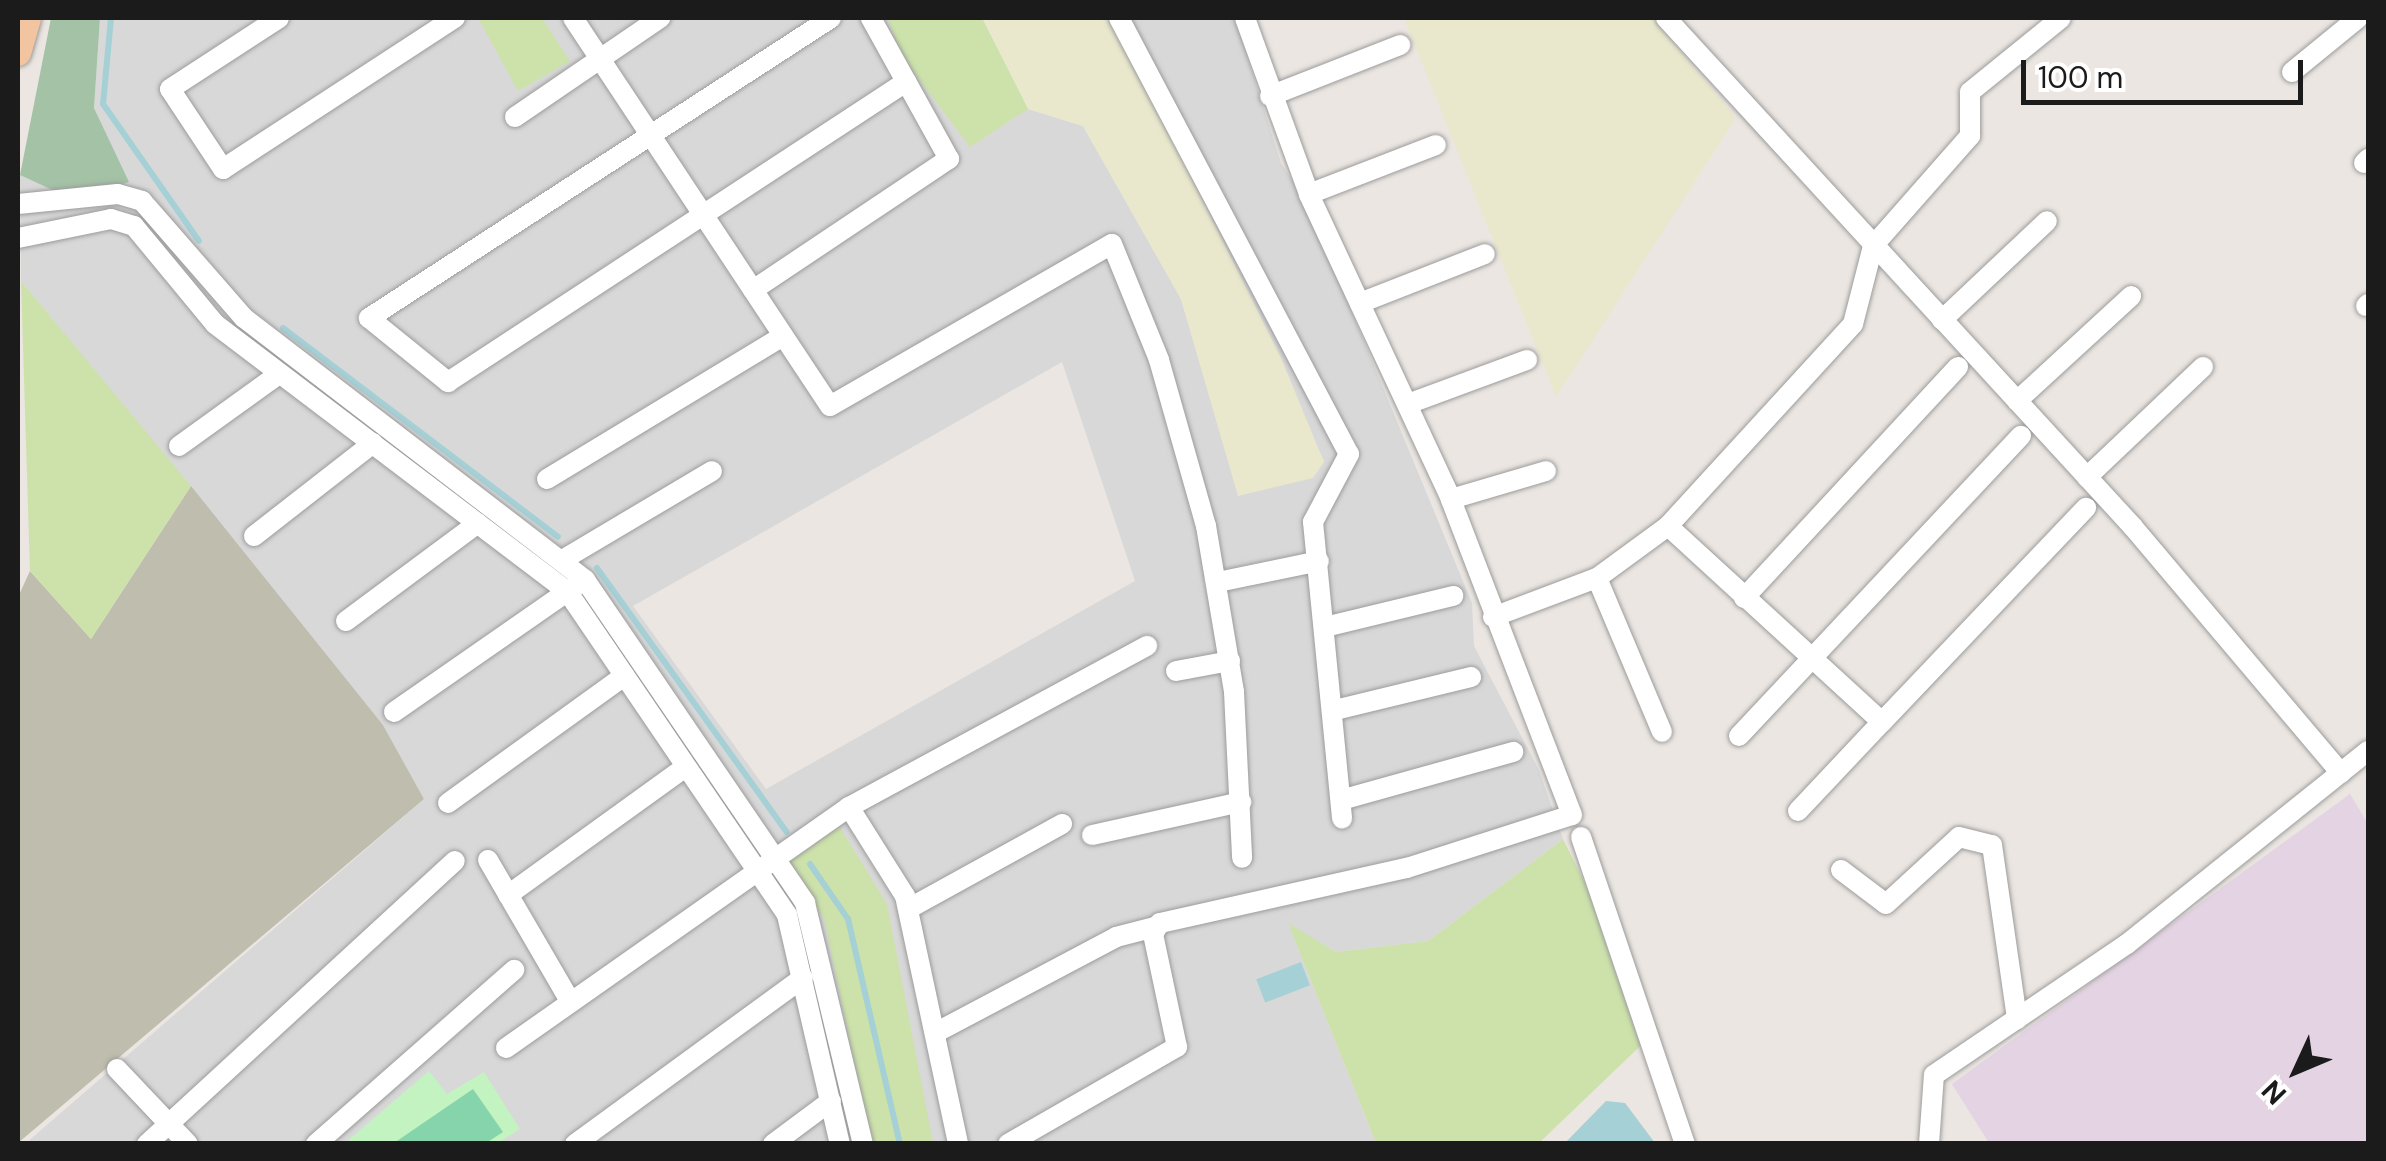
<!DOCTYPE html>
<style>
body{margin:0}
#map{position:relative;width:2386px;height:1161px;overflow:hidden;background:#ebe6e1;font-family:"DM Sans",sans-serif}
div>[style]{position:absolute}
.residential>*{inset:0;background:#d9d8d8}
.industrial>*{inset:0;background:#e4d3e3}
.construction>*{inset:0;background:#bfbdad}
.farmland>*{inset:0;background:#e9e8cd}
.grass>*{inset:0;background:#cce2aa}
.cemetery>*{inset:0;background:#a4c2a5}
.park>*{inset:0;background:#c2f3c0}
.pitch>*{inset:0;background:#85d4ac}
.water>*{inset:0;background:#a5d0d5;transform-origin:0 0}
.stream>*{height:6px;margin:-3px;padding:0 3px;transform-origin:3px;border-radius:3px;background:#a5d0d5}
.roads{filter:drop-shadow(0 0 2px #9c9c9c) drop-shadow(0 0 2px #9c9c9c)}
.minor>*{height:20px;margin:-10px;padding:0 10px;transform-origin:10px;border-radius:10px;background:#fff}
.major>*{height:25px;margin:-12.5px;padding:0 12.5px;transform-origin:12.5px;border-radius:12.5px;background:#f2c49f}
span{translate:-50% -50%;white-space:nowrap;text-align:center;line-height:1.15;-webkit-text-stroke:8px #fff;paint-order:stroke}
.frame{position:absolute;inset:0;border:20px solid #1b1b1b;pointer-events:none}
.north{position:absolute;left:2246px;top:1021px;width:100px;height:100px;-webkit-text-stroke:8px #fff;paint-order:stroke;rotate:226deg;font-size:28px;font-weight:700;line-height:40px;text-align:center;color:#1b1b1b}
.north::after{content:'';display:block;margin:auto;width:35px;height:45px;background:#1b1b1b;clip-path:polygon(50% 0,100% 100%,50% 72%,0 100%)}
.scale{position:absolute;left:2021px;top:60px;width:282px;height:45px;box-sizing:border-box;border:5px solid #1b1b1b;border-top:0;padding-left:12px;font-size:30px;line-height:35px;white-space:nowrap;color:#1b1b1b;-webkit-text-stroke:8px #fff;paint-order:stroke}
</style>
<div id="map">
<div class="residential">
<div style="clip-path:polygon(evenodd,100px 18px,982px 18px,1028px 109px,1083px 126px,1181px 299px,1239px 496px,1324px 461px,1112px 18px,1235px 18px,1281px 163px,1308px 206px,1472px 603px,1474px 646px,1539px 770px,1563px 839px,1428px 941px,1336px 952px,1289px 925px,1376px 1143px,26px 1143px,424px 799px,383px 725px,21px 281px,20px 175px,74px 200px,128px 182px,94px 108px,100px 18px,1062px 362px,1135px 581px,766px 789px,633px 606px,1062px 362px)"></div>
</div>
<div class="industrial">
<div style="clip-path:polygon(2350px 794px,2368px 824px,2368px 1143px,1989px 1143px,1952px 1084px)"></div>
</div>
<div class="construction">
<div style="clip-path:polygon(191px 486px,383px 725px,424px 799px,18px 1143px,18px 597px,30px 571px,91px 639px)"></div>
</div>
<div class="farmland">
<div style="clip-path:polygon(982px 18px,1112px 18px,1281px 358px,1324px 462px,1313px 478px,1238px 496px,1181px 299px,1083px 126px,1028px 109px)"></div>
<div style="clip-path:polygon(1404px 18px,1653px 18px,1736px 118px,1556px 397px)"></div>
</div>
<div class="grass">
<div style="clip-path:polygon(478px 18px,542px 18px,570px 61px,518px 91px)"></div>
<div style="clip-path:polygon(888px 18px,982px 18px,1028px 109px,970px 147px,900px 54px)"></div>
<div style="clip-path:polygon(21px 281px,191px 486px,91px 639px,30px 571px)"></div>
<div style="clip-path:polygon(839px 826px,887px 904px,933px 1143px,871px 1143px,824px 918px,784px 862px)"></div>
<div style="clip-path:polygon(1563px 839px,1658px 1029px,1539px 1143px,1376px 1143px,1288px 923px,1336px 952px,1428px 941px)"></div>
</div>
<div class="cemetery">
<div style="clip-path:polygon(51px 18px,100px 18px,94px 108px,129px 182px,74px 200px,20px 175px)"></div>
</div>
<div class="park">
<div style="clip-path:polygon(429px 1071px,447px 1094px,484px 1072px,520px 1129px,498px 1143px,344px 1144px)"></div>
</div>
<div class="pitch">
<div style="clip-path:polygon(473px 1089px,503px 1132px,486px 1143px,394px 1143px)"></div>
</div>
<div class="water">
<div style="left:1301px;top:962px;width:25px;height:48px;rotate:69deg"></div>
<div style="clip-path:polygon(1606px 1101px,1625px 1103px,1655px 1143px,1565px 1143px)"></div>
</div>
<div class="stream">
<div style="left:111px;top:18px;width:86px;rotate:95.3deg"></div>
<div style="left:103px;top:104px;width:167px;rotate:55deg"></div>
<div style="left:283px;top:328px;width:345px;rotate:37.2deg"></div>
<div style="left:597px;top:568px;width:325px;rotate:54.3deg"></div>
<div style="left:810px;top:864px;width:67px;rotate:55.4deg"></div>
<div style="left:848px;top:919px;width:231px;rotate:77deg"></div>
</div>
<div class="roads">
<div class="minor">
<div style="left:279px;top:18px;width:130px;rotate:146.9deg"></div>
<div style="left:170px;top:89px;width:96px;rotate:56.5deg"></div>
<div style="left:223px;top:169px;width:277px;rotate:-33.1deg"></div>
<div style="left:573px;top:18px;width:465px;rotate:56.5deg"></div>
<div style="left:830px;top:406px;width:325px;rotate:-29.9deg"></div>
<div style="left:1112px;top:244px;width:125px;rotate:67.9deg"></div>
<div style="left:1159px;top:360px;width:173px;rotate:74.2deg"></div>
<div style="left:1206px;top:526px;width:168px;rotate:80.4deg"></div>
<div style="left:1234px;top:692px;width:166px;rotate:87.2deg"></div>
<div style="left:831px;top:18px;width:551px;rotate:147deg"></div>
<div style="left:369px;top:318px;width:102px;rotate:39deg"></div>
<div style="left:448px;top:382px;width:548px;rotate:-33.23deg"></div>
<div style="left:1119px;top:18px;width:493px;rotate:62.2deg"></div>
<div style="left:1349px;top:454px;width:77px;rotate:117.9deg"></div>
<div style="left:1313px;top:522px;width:298px;rotate:84.4deg"></div>
<div style="left:1666px;top:18px;width:691px;rotate:47.46deg"></div>
<div style="left:2133px;top:527px;width:322px;rotate:49.8deg"></div>
<div style="left:2292px;top:72px;width:85px;rotate:-39.3deg"></div>
<div style="left:1270px;top:96px;width:140px;rotate:-21.4deg"></div>
<div style="left:515px;top:117px;width:176px;rotate:-34.3deg"></div>
<div style="left:2364px;top:163px;width:6px;rotate:-45deg"></div>
<div style="left:1309px;top:194px;width:136px;rotate:-21.1deg"></div>
<div style="left:18px;top:204px;width:100px;rotate:-5.7deg"></div>
<div style="left:118px;top:194px;width:25px;rotate:16deg"></div>
<div style="left:142px;top:201px;width:155px;rotate:48.9deg"></div>
<div style="left:244px;top:318px;width:430px;rotate:37.5deg"></div>
<div style="left:585px;top:580px;width:391px;rotate:55.7deg"></div>
<div style="left:805px;top:903px;width:248px;rotate:76.5deg"></div>
<div style="left:18px;top:238px;width:95px;rotate:-11.5deg"></div>
<div style="left:111px;top:219px;width:24px;rotate:17deg"></div>
<div style="left:134px;top:226px;width:127px;rotate:50.4deg"></div>
<div style="left:215px;top:324px;width:442px;rotate:37.2deg"></div>
<div style="left:567px;top:591px;width:392px;rotate:55.8deg"></div>
<div style="left:787px;top:915px;width:235px;rotate:77deg"></div>
<div style="left:753px;top:290px;width:236px;rotate:-33.8deg"></div>
<div style="left:949px;top:159px;width:161px;rotate:-119deg"></div>
<div style="left:1360px;top:303px;width:134px;rotate:-21.4deg"></div>
<div style="left:2366px;top:306px;width:3px;rotate:-45deg"></div>
<div style="left:1942px;top:320px;width:144px;rotate:-43.3deg"></div>
<div style="left:2017px;top:401px;width:155px;rotate:-42.6deg"></div>
<div style="left:1408px;top:404px;width:127px;rotate:-20.3deg"></div>
<div style="left:179px;top:446px;width:123px;rotate:-35.8deg"></div>
<div style="left:2087px;top:477px;width:160px;rotate:-43.5deg"></div>
<div style="left:547px;top:479px;width:276px;rotate:-31.2deg"></div>
<div style="left:1451px;top:499px;width:99px;rotate:-16.4deg"></div>
<div style="left:1668px;top:526px;width:290px;rotate:42.5deg"></div>
<div style="left:1882px;top:722px;width:296px;rotate:-46.4deg"></div>
<div style="left:254px;top:536px;width:151px;rotate:-38deg"></div>
<div style="left:564px;top:559px;width:172px;rotate:-30.7deg"></div>
<div style="left:1597px;top:578px;width:88px;rotate:-36.2deg"></div>
<div style="left:1668px;top:526px;width:274px;rotate:-47.5deg"></div>
<div style="left:1853px;top:324px;width:81px;rotate:-75.6deg"></div>
<div style="left:1873px;top:246px;width:147px;rotate:-48.6deg"></div>
<div style="left:1970px;top:136px;width:44px;rotate:-90deg"></div>
<div style="left:1970px;top:92px;width:117px;rotate:-39.1deg"></div>
<div style="left:1218px;top:582px;width:103px;rotate:-11.7deg"></div>
<div style="left:1744px;top:598px;width:315px;rotate:-47.2deg"></div>
<div style="left:1493px;top:617px;width:111px;rotate:-20.6deg"></div>
<div style="left:1597px;top:578px;width:167px;rotate:67.1deg"></div>
<div style="left:346px;top:621px;width:164px;rotate:-36.6deg"></div>
<div style="left:1329px;top:626px;width:128px;rotate:-13.6deg"></div>
<div style="left:1176px;top:671px;width:55px;rotate:-10.5deg"></div>
<div style="left:1335px;top:710px;width:140px;rotate:-13.6deg"></div>
<div style="left:394px;top:712px;width:223px;rotate:-34.8deg"></div>
<div style="left:1739px;top:736px;width:412px;rotate:-46.8deg"></div>
<div style="left:1341px;top:800px;width:179px;rotate:-15.6deg"></div>
<div style="left:448px;top:803px;width:216px;rotate:-35.8deg"></div>
<div style="left:849px;top:807px;width:105px;rotate:57.8deg"></div>
<div style="left:905px;top:896px;width:254px;rotate:77.9deg"></div>
<div style="left:1798px;top:811px;width:122px;rotate:-46.7deg"></div>
<div style="left:1092px;top:835px;width:153px;rotate:-12.5deg"></div>
<div style="left:1581px;top:837px;width:324px;rotate:71.3deg"></div>
<div style="left:488px;top:860px;width:163px;rotate:59.8deg"></div>
<div style="left:1841px;top:870px;width:56px;rotate:37.1deg"></div>
<div style="left:1886px;top:904px;width:99px;rotate:-42.5deg"></div>
<div style="left:1959px;top:837px;width:34px;rotate:14deg"></div>
<div style="left:1992px;top:845px;width:176px;rotate:81.8deg"></div>
<div style="left:508px;top:895px;width:216px;rotate:-35.8deg"></div>
<div style="left:908px;top:909px;width:176px;rotate:-28.9deg"></div>
<div style="left:935px;top:1033px;width:205px;rotate:-27.9deg"></div>
<div style="left:1116px;top:937px;width:40px;rotate:-14.4deg"></div>
<div style="left:506px;top:1048px;width:419px;rotate:-35.1deg"></div>
<div style="left:849px;top:807px;width:339px;rotate:-28.4deg"></div>
<div style="left:117px;top:1069px;width:103px;rotate:46.6deg"></div>
<div style="left:147px;top:1144px;width:418px;rotate:-42.6deg"></div>
<div style="left:316px;top:1144px;width:264px;rotate:-41.3deg"></div>
<div style="left:575px;top:1144px;width:282px;rotate:-36.1deg"></div>
<div style="left:773px;top:1144px;width:72px;rotate:-36.6deg"></div>
<div style="left:1008px;top:1144px;width:195px;rotate:-29.9deg"></div>
<div style="left:1177px;top:1047px;width:116px;rotate:-102deg"></div>
<div style="left:1153px;top:934px;width:13px;rotate:-58deg"></div>
<div style="left:1160px;top:923px;width:253px;rotate:-12.6deg"></div>
<div style="left:1407px;top:868px;width:173px;rotate:-17.8deg"></div>
<div style="left:1572px;top:815px;width:338px;rotate:-111deg"></div>
<div style="left:1451px;top:499px;width:336px;rotate:-115deg"></div>
<div style="left:1309px;top:194px;width:187px;rotate:-110deg"></div>
<div style="left:1929px;top:1144px;width:69px;rotate:-85.9deg"></div>
<div style="left:1934px;top:1075px;width:233px;rotate:-34.2deg"></div>
<div style="left:2127px;top:944px;width:309px;rotate:-38.7deg"></div>
</div>
<div class="major">
<div style="left:18px;top:53px;width:36px;rotate:-74deg"></div>
</div>
</div>
<div class="frame"></div>
<div class="north">N</div>
<div class="scale">100 m</div>
</div>
